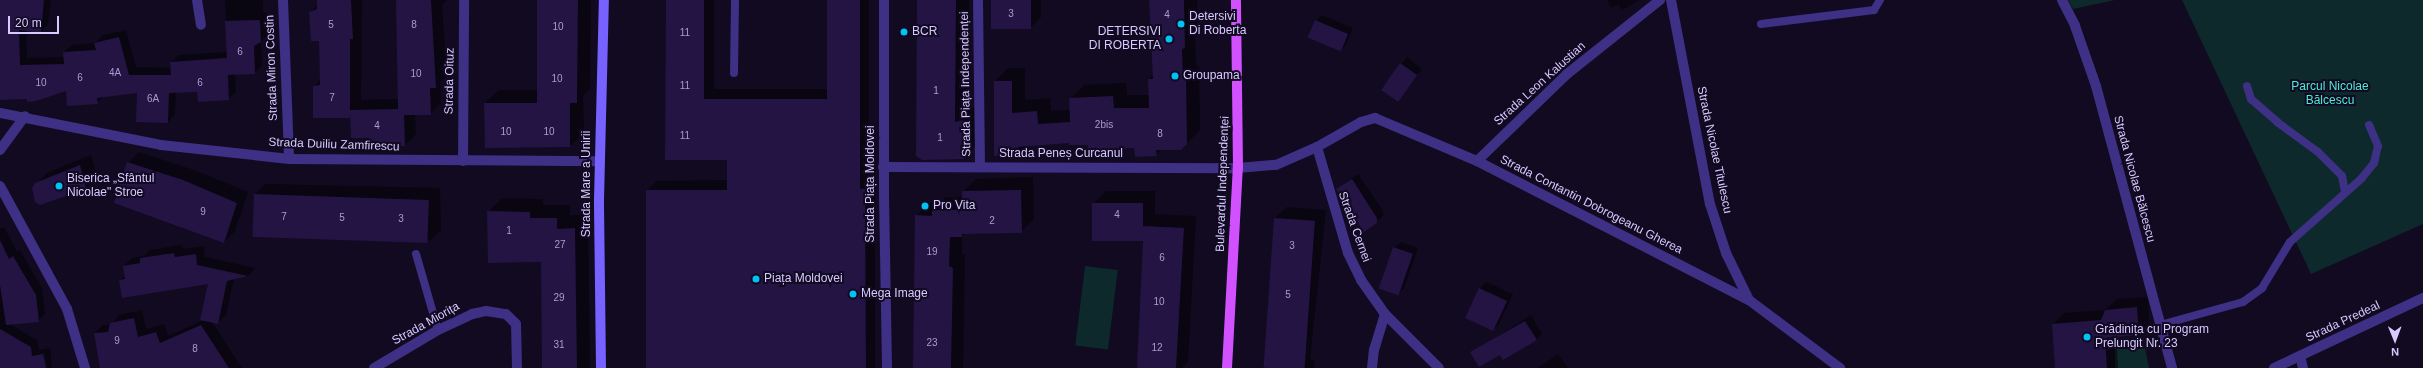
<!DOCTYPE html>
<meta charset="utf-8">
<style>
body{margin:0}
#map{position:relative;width:2423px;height:368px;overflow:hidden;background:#110a21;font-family:Helvetica,sans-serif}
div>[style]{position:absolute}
.green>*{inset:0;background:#0d292b;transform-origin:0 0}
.shadow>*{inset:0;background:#0007;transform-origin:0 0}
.building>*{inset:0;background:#231444;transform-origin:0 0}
.service>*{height:8px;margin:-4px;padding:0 4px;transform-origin:4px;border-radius:4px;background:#3d3085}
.minor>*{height:10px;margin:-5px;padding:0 5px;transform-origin:5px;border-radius:5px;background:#3d3085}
.tertiary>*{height:10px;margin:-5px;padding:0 5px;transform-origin:5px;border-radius:5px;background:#3d3085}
.secondary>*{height:10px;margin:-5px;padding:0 5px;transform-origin:5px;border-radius:5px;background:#7761ff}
.primary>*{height:10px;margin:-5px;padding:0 5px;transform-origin:5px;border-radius:5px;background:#d151ff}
.dots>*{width:11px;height:11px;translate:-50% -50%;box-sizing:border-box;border:2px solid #110a21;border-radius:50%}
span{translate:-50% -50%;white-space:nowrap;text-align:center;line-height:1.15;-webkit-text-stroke:4px #110a21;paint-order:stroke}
.number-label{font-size:10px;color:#a99cd0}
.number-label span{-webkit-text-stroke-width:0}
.poi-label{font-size:12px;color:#d6caff}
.left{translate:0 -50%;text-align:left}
.right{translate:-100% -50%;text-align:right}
.street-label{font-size:12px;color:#d6caff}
.park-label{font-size:12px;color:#49ecd5}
.north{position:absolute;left:2375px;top:320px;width:40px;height:40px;-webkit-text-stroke:3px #110a21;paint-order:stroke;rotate:179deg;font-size:11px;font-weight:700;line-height:16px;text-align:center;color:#d6caff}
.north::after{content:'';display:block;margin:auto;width:14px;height:18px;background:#d6caff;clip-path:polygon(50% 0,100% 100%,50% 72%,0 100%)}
.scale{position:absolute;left:8px;top:16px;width:51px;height:18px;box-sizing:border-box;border:2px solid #d6caff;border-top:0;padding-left:5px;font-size:12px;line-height:14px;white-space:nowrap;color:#d6caff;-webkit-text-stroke:3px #110a21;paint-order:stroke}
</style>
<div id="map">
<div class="green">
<div style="clip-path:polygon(2068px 0,2115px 0,2073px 9px)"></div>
<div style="clip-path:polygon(2182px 0,2423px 0,2423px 224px,2311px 274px)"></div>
<div style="left:1085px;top:266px;width:33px;height:80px;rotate:7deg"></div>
<div style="clip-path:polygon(2145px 348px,2149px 368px,2115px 368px,2115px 349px)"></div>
</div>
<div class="shadow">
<div style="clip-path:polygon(0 0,51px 0,48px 24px,41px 32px,26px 30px,27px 58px,65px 57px,64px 52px,72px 45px,95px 43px,103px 35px,126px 30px,136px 67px,172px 68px,171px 62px,179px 55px,228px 52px,225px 0,263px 0,263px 13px,267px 12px,268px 34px,261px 41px,262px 65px,255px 73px,235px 74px,236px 92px,228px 99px,198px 90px,176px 92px,175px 114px,168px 122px,138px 91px,104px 96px,97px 103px,67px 90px,28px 97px,0 99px)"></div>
<div style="clip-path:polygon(317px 0,362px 0,361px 100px,399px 99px,397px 0,447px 0,442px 5px,447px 76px,440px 82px,441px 103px,430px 114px,415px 114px,416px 134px,405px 145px,370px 137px,351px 115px,350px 117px,314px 86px,321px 79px,320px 39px,310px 12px,318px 5px)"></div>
<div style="clip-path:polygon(538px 0,591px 0,590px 89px,583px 96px,584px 133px,570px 146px,485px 103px,499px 90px,538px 90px)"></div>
<div style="clip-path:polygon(667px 0,714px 0,714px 89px,828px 89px,828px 0,869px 0,869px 180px,875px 180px,875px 368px,647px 368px,647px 190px,657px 181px,728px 180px,728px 158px,666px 159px)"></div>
<div style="clip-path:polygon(917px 0,969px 0,968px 109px,976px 107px,977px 144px,963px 158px,917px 155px)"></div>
<div style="clip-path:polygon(992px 0,1041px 0,1041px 17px,1030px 28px)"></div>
<div style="clip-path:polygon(1151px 0,1197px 0,1198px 34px,1195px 37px,1196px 65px,1199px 66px,1200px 130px,1181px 149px,1162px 149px,1156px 155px,1135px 147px,1070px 142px,1027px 145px,1017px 155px,995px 81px,1008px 68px,1025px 68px,1025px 100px,1050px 98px,1051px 111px,1070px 110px,1070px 99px,1084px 85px,1126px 83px,1127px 95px,1150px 95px,1149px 79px,1154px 75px)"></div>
<div style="clip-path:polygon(1607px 0,1640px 0,1622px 10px,1619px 4px,1611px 8px)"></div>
<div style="clip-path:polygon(1322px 15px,1353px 28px,1346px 45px,1340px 51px,1316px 21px)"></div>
<div style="left:1407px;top:57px;width:19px;height:41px;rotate:39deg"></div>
<div style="clip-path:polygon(139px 152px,194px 170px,248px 192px,235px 231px,224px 242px,128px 163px)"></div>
<div style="clip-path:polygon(91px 155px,97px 177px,86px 188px,36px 184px,47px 173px)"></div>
<div style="clip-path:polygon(1358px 174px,1383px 211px,1383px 216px,1376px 222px,1337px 189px)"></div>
<div style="clip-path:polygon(1033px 177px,1034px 219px,1021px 232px,965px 233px,962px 236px,962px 254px,965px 255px,963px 368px,915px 368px,916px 216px,929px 203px,940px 203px,946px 197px,963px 197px,963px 192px,976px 179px)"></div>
<div style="clip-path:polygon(266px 184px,440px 188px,441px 230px,431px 240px,255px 194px)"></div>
<div style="clip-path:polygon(1106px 191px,1155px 191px,1155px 214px,1196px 216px,1188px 362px,1182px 368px,1138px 368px,1144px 240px,1093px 204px)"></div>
<div style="clip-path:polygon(502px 198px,543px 199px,543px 205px,570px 205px,570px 215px,588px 215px,590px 368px,543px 368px,542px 261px,488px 212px)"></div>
<div style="clip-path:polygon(1287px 207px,1326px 210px,1310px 359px,1315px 360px,1314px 368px,1264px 368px,1275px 218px)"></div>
<div style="clip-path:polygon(4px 227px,17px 252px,20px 250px,42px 288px,45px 314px,38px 321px,10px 324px,37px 340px,39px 350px,50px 348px,52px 368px,47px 368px,43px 349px,45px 368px,0 368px,0 229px)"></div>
<div style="clip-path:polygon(1401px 242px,1418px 248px,1404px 288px,1398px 294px,1394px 248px)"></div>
<div style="clip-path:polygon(182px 245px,183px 249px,204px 246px,205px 257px,255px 268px,248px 276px,234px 278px,226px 315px,218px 323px,212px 322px,242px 368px,103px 368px,95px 333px,103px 325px,111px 325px,119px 315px,142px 310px,146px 329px,164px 324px,168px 336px,204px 320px,209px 283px,120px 280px,126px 275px,124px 266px,132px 258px,144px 256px,149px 250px)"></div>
<div style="clip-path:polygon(1486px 282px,1513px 294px,1499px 324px,1493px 330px,1466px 317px,1480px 288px)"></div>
<div style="clip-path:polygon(2148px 297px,2149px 323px,2138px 334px,2116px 336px,2118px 368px,2056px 368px,2053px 324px,2064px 313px,2105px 310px,2117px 299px)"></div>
<div style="clip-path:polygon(1531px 315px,1542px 334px,1536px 340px,1500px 354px,1472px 353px)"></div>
<div style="clip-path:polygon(1558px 354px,1568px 368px,1538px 368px)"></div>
</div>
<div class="building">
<div style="clip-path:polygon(0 0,44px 0,41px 33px,19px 30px,20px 65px,64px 64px,63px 52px,96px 50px,94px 43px,119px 37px,129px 75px,171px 75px,170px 62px,227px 58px,225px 21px,260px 20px,261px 42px,254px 46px,255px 74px,228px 75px,229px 100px,198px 102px,197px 92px,169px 93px,168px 123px,136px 122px,137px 93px,97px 98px,98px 104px,67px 106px,66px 91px,36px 101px,27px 102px,27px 99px,0 100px)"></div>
<div style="clip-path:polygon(317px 0,351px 0,353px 39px,350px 39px,350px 118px,313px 118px,313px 86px,320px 85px,319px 41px,311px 41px,309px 12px,317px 9px)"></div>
<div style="clip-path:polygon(396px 0,431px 0,436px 88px,430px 88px,431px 115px,404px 115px,405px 146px,369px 146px,369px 138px,351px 138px,350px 110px,398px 109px)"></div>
<div style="clip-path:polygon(537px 0,578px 0,577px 103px,570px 103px,570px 147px,485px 148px,484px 103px,537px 103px)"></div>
<div style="clip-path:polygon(666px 0,704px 0,704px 99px,827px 99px,827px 0,860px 0,860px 189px,865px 189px,866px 368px,646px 368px,646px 190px,727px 190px,727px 160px,665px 160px)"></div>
<div style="clip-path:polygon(917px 0,956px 0,955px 122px,963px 120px,964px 159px,922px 160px,916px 156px)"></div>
<div style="left:991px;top:0;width:40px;height:29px"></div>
<div style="clip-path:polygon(1149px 0,1184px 0,1185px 48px,1182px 49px,1183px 79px,1186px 79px,1187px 144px,1181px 150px,1156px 150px,1157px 156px,1135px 157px,1134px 148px,1088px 150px,1088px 145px,1069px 145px,1069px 143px,1018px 147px,1018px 156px,994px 156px,994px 81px,1012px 81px,1012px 113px,1037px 111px,1038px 124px,1070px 122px,1069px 98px,1113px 96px,1114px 108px,1149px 108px,1148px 79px,1153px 79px)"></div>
<div style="left:1315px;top:20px;width:36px;height:19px;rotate:23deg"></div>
<div style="left:1400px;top:63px;width:21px;height:33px;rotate:35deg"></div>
<div style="clip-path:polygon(127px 162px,183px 180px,237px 203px,224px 243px,114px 203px)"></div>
<div style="clip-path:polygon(80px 165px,86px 189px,40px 205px,35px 202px,32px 188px,35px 183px)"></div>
<div style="clip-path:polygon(1352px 179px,1377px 218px,1377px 223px,1364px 232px,1336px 189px)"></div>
<div style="clip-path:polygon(1021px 190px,1022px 233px,962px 234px,962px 237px,950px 237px,949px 266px,953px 268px,951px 368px,913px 368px,915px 215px,932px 216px,932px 210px,962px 210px,962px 191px)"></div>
<div style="left:254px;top:194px;width:175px;height:43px;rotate:2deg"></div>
<div style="clip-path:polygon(1092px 203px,1143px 203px,1143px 226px,1184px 228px,1176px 368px,1137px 368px,1143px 241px,1092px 241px)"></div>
<div style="clip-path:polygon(487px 211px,530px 212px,530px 218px,557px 218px,557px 229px,575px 228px,577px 368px,542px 368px,541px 262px,488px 263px)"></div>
<div style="left:1274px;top:218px;width:41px;height:150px;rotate:4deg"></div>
<div style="clip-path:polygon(0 240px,9px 259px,13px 256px,36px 295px,39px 322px,6px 325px,0 285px)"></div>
<div style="left:1393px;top:247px;width:21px;height:44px;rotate:19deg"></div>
<div style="clip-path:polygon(174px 253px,175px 257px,196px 254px,197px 265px,248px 276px,227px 281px,218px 324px,200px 320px,208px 284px,122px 298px,119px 280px,125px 279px,123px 266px,140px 263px,140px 258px)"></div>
<div style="left:1479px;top:288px;width:31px;height:33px;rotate:25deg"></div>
<div style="clip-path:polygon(2137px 307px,2139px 335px,2105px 338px,2107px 368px,2055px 368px,2052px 324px,2101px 320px,2105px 310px)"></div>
<div style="clip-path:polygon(134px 318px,138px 337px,156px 332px,160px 343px,201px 325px,229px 368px,100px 368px,94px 333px,108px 332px,110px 323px)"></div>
<div style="clip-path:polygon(1525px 321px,1537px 340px,1503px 360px,1500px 355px,1479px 367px,1470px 352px)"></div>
<div style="clip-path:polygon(0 329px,31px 347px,32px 356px,43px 354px,46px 368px,0 368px)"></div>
</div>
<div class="service">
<div style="left:1761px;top:24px;width:114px;rotate:-7.1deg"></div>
<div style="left:1874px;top:10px;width:12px;rotate:-59deg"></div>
<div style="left:734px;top:73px;width:73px;rotate:-89.2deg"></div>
<div style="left:2247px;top:86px;width:14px;rotate:73deg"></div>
<div style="left:2251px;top:99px;width:35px;rotate:41deg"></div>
<div style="left:2277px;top:122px;width:51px;rotate:36.2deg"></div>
<div style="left:2318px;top:152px;width:34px;rotate:45deg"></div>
<div style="left:2342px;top:176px;width:16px;rotate:79deg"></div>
<div style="left:416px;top:254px;width:79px;rotate:73.9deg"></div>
<div style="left:2160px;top:325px;width:86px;rotate:-15.5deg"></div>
<div style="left:2243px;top:302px;width:24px;rotate:-36deg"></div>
<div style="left:2262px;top:288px;width:54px;rotate:-58.7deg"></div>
<div style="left:2290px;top:242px;width:95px;rotate:-41.6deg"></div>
<div style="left:2361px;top:179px;width:21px;rotate:-51deg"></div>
<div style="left:2374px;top:163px;width:17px;rotate:-77deg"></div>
<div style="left:2378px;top:146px;width:23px;rotate:-113deg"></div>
</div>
<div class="minor">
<div style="left:197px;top:0;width:25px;rotate:81deg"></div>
<div style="left:283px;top:0;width:159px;rotate:87.8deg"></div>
<div style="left:884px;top:0;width:195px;rotate:90deg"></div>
<div style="left:884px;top:195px;width:173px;rotate:89deg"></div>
<div style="left:978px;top:0;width:167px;rotate:89.3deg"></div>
<div style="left:1671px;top:0;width:208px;rotate:79.2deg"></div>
<div style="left:1710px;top:204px;width:52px;rotate:71.9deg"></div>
<div style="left:1726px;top:253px;width:52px;rotate:63.9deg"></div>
<div style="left:2062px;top:0;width:29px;rotate:63deg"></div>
<div style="left:2075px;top:26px;width:64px;rotate:70.7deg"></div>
<div style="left:2096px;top:86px;width:292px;rotate:74.9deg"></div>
<div style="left:0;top:113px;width:164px;rotate:11.2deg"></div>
<div style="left:161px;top:145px;width:129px;rotate:6.2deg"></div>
<div style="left:289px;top:159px;width:311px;rotate:0.4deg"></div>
<div style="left:1317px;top:147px;width:51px;rotate:-29.6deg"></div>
<div style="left:1361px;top:122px;width:15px;rotate:-16deg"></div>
<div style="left:1375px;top:118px;width:111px;rotate:22.9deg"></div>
<div style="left:1477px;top:161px;width:305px;rotate:27.1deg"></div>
<div style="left:1749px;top:300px;width:114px;rotate:36.8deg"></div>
<div style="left:0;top:150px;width:42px;rotate:-53.7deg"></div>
<div style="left:463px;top:161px;width:161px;rotate:-89.6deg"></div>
<div style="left:1477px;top:161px;width:125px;rotate:-44deg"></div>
<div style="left:1567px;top:74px;width:119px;rotate:-38.5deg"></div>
<div style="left:883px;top:167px;width:355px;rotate:0.2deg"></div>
<div style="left:0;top:186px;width:140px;rotate:61.4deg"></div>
<div style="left:67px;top:309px;width:62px;rotate:73deg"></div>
<div style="left:2300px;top:356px;width:12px;rotate:76deg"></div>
<div style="left:374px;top:368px;width:74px;rotate:-30.7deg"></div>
<div style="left:438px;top:330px;width:38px;rotate:-25deg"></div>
<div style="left:472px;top:314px;width:14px;rotate:-12deg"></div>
<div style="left:486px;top:311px;width:20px;rotate:9deg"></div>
<div style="left:506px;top:314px;width:14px;rotate:45deg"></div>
<div style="left:516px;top:324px;width:44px;rotate:88.7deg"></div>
<div style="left:1372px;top:368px;width:18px;rotate:-84deg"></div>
<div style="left:1374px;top:350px;width:38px;rotate:-73deg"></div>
<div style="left:2274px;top:368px;width:165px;rotate:-25.2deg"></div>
</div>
<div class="tertiary">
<div style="left:1238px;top:168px;width:38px;rotate:-5deg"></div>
<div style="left:1276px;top:165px;width:45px;rotate:-23.7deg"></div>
<div style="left:1317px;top:147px;width:110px;rotate:73.7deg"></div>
<div style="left:1348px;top:253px;width:30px;rotate:64deg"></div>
<div style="left:1361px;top:280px;width:42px;rotate:54.8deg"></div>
<div style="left:1385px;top:314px;width:76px;rotate:45deg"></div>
</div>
<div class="secondary">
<div style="left:601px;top:368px;width:168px;rotate:-90.7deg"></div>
<div style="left:599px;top:200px;width:200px;rotate:-88.6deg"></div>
</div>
<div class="primary">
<div style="left:1227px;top:368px;width:200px;rotate:-86.9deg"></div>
<div style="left:1238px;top:168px;width:168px;rotate:-90.7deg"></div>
</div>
<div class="dots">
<div style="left:1181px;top:24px;background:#00c2f5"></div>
<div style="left:904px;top:32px;background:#00c2f5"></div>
<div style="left:1169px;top:39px;background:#00c2f5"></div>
<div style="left:1175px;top:76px;background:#00c2f5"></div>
<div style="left:59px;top:186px;background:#00c2f5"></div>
<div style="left:925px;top:206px;background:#00c2f5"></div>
<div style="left:756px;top:279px;background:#00c2f5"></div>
<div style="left:853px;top:294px;background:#00c2f5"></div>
<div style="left:2087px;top:337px;background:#00c2f5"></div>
</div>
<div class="number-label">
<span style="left:1011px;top:14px">3</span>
<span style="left:1167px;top:15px">4</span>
<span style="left:331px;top:25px">5</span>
<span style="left:414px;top:25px">8</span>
<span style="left:558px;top:27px">10</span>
<span style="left:685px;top:33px">11</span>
<span style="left:240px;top:52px">6</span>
<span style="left:115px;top:73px">4A</span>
<span style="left:416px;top:74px">10</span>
<span style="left:80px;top:78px">6</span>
<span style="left:557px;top:79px">10</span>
<span style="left:41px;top:83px">10</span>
<span style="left:200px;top:83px">6</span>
<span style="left:685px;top:86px">11</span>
<span style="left:936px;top:91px">1</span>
<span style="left:332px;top:98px">7</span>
<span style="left:153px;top:99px">6A</span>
<span style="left:1104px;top:125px">2bis</span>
<span style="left:377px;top:126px">4</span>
<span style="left:506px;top:132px">10</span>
<span style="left:549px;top:132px">10</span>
<span style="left:1160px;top:134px">8</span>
<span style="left:685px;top:136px">11</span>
<span style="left:940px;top:138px">1</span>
<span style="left:203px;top:212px">9</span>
<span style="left:1117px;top:215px">4</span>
<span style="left:284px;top:217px">7</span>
<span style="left:342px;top:218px">5</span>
<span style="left:401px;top:219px">3</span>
<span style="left:992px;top:221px">2</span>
<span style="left:509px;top:231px">1</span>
<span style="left:560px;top:245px">27</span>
<span style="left:1292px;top:246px">3</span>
<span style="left:932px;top:252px">19</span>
<span style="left:1162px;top:258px">6</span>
<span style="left:1288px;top:295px">5</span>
<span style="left:559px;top:298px">29</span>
<span style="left:1159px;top:302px">10</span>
<span style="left:117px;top:341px">9</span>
<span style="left:932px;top:343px">23</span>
<span style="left:559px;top:345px">31</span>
<span style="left:1157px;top:348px">12</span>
<span style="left:195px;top:349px">8</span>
</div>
<div class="poi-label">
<span class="left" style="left:1189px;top:24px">Detersivi<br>Di Roberta</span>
<span class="left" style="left:912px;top:32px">BCR</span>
<span class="right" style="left:1161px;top:39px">DETERSIVI<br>DI ROBERTA</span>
<span class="left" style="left:1183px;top:76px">Groupama</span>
<span class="left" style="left:67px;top:186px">Biserica „Sfântul<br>Nicolae" Stroe</span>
<span class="left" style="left:933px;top:206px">Pro Vita</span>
<span class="left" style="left:764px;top:279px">Piața Moldovei</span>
<span class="left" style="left:861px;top:294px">Mega Image</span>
<span class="left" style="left:2095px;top:337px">Grădinița cu Program<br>Prelungit Nr. 23</span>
</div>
<div class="street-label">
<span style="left:272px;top:68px;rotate:-92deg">Strada Miron Costin</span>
<span style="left:450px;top:81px;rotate:-89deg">Strada Oituz</span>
<span style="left:966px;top:84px;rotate:-91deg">Strada Piața Independenței</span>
<span style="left:1540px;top:84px;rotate:-42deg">Strada Leon Kalustian</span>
<span style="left:334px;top:145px;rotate:2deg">Strada Duiliu Zamfirescu</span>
<span style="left:1714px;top:150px;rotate:78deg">Strada Nicolae Titulescu</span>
<span style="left:1061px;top:154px">Strada Peneș Curcanul</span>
<span style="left:2134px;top:179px;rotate:75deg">Strada Nicolae Bălcescu</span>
<span style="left:587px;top:184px;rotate:-90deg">Strada Mare a Unirii</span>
<span style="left:871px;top:184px;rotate:-90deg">Strada Piața Moldovei</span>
<span style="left:1223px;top:184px;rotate:-88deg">Bulevardul Independenței</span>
<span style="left:1591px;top:205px;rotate:27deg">Strada Contantin Dobrogeanu Gherea</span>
<span style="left:1354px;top:227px;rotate:70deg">Strada Cernei</span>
<span style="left:2343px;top:322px;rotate:-25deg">Strada Predeal</span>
<span style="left:426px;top:324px;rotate:-29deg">Strada Miorița</span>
</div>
<div class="park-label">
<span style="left:2330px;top:94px">Parcul Nicolae<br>Bălcescu</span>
</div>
<div class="north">N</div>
<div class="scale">20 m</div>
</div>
